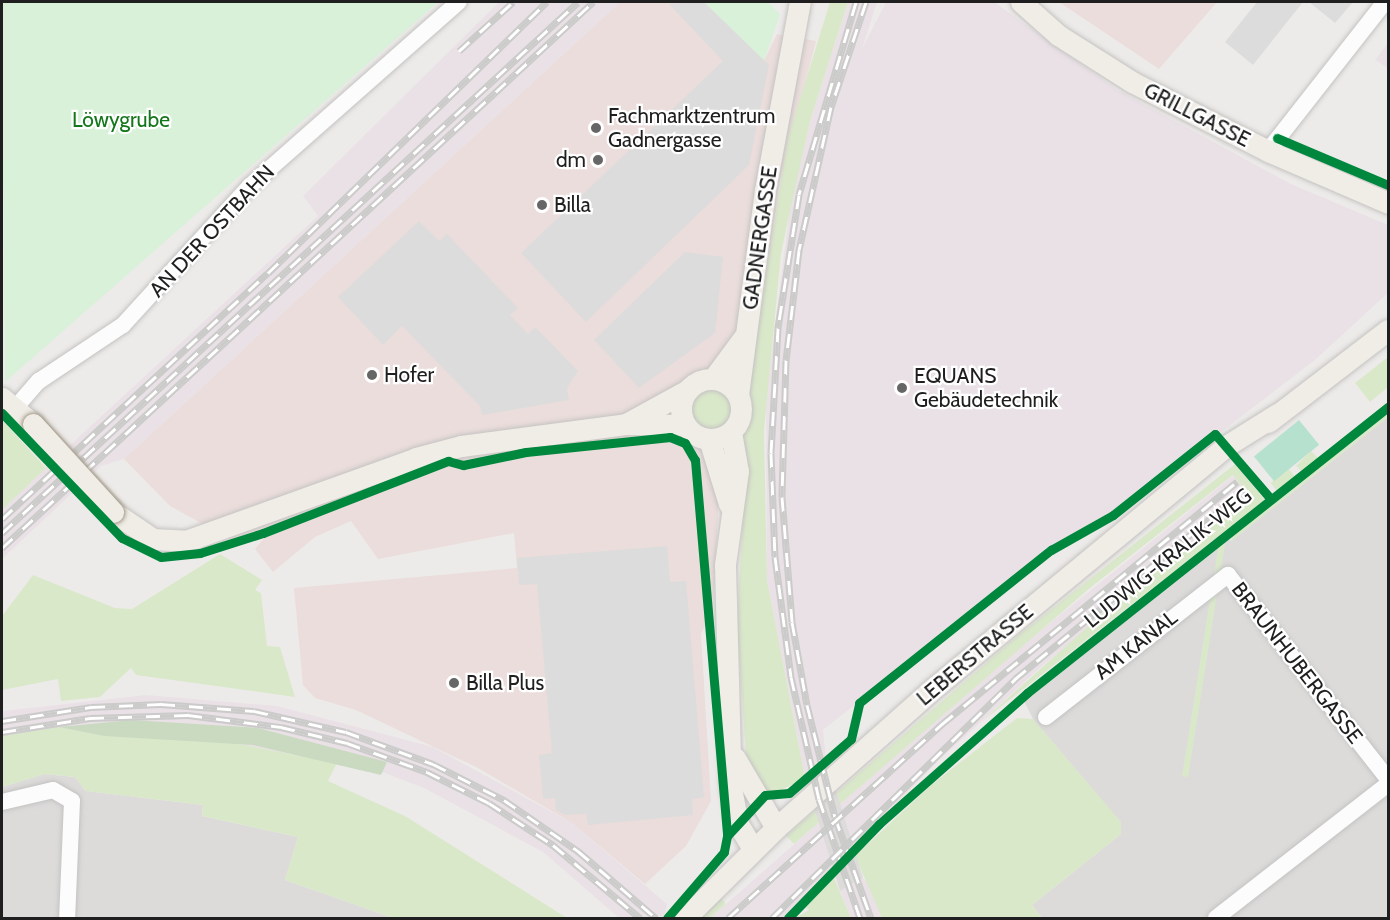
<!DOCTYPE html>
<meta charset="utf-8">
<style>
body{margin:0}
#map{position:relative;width:1390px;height:920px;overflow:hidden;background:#edebe9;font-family:Cabin,sans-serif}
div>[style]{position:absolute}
.residential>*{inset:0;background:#dcdbda}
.commercial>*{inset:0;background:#eadddb}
.industrial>*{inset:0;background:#eae1e7}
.grass>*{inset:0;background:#dae8ca;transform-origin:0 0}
.round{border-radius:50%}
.forest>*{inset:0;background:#c9dac0}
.park>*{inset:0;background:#d8f1d8}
.pitch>*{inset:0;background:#b7e1cf;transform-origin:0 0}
.parking>*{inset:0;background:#dddcdc}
.pier>*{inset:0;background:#dddcdb;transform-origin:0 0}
.roads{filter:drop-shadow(0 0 2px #c4c3c2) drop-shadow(0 0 2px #c4c3c2)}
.minor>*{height:16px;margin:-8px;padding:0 8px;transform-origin:8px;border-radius:8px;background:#fcfcfc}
.major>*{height:21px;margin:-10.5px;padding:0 10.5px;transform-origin:10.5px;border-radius:10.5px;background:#f0ece6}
.major>.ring{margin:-10.5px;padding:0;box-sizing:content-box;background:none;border:21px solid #f0ece6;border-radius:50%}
.rail>*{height:7px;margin-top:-3.5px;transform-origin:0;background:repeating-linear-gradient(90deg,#fff 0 14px,#cbcbca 0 28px);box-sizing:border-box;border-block:2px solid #cbcbca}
.bridges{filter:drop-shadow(0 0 2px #a29887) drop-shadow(0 0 2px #a29887)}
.major-bridge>*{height:21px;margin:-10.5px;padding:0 10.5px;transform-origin:10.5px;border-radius:10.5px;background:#f0ece6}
.cycleway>*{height:9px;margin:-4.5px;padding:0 4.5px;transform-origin:4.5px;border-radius:4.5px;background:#00873e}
.dots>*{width:16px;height:16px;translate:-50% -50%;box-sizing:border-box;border:3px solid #fff;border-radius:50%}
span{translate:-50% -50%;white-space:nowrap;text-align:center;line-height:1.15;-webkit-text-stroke:4.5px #fff;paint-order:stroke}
.street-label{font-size:21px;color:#1f1f1f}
.poi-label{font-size:21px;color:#1f1f1f}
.left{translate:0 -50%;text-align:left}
.right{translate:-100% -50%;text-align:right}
.park-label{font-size:21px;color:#14771b}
.frame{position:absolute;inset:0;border:3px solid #1f1f1f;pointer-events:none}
</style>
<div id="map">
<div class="residential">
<div style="clip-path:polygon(1388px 417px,1388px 918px,1042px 918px,1032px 905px,1121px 834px,1121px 823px,1033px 719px,1021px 695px,1224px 533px,1231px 541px)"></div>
<div style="clip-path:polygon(44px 774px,75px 777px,86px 791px,203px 805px,202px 816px,298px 837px,285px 880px,393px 918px,2px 918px,2px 787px)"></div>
</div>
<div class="commercial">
<div style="clip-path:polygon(620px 2px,704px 2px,764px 61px,777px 34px,816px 41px,780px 181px,748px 415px,740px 436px,707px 452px,719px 494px,713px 610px,701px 634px,711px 801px,686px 846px,645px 884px,572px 823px,478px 768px,356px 710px,315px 698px,303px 685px,294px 588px,517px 568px,514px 533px,378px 559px,351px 521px,315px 537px,273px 572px,255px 549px,265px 537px,241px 545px,170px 506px,124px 459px)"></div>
<div style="clip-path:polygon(1059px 2px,1217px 2px,1159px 69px)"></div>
</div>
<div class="industrial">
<div style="clip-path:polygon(499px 2px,620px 2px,124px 459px,101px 466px,2px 559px,2px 508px,318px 216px,303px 196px)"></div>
<div style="clip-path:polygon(848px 2px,877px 2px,862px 49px,886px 2px,994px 2px,1116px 89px,1291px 184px,1388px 225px,1388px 293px,1315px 360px,1113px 515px,1051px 550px,823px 730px,826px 758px,805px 778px,767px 580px,766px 395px,790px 208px,810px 121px)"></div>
<div style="clip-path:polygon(1388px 43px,1388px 68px,1375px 60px)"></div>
<div style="clip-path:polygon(1234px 475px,1251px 496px,1041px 667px,939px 760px,784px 918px,710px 918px,1010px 655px)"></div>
<div style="clip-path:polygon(146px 695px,277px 706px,433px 747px,572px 823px,667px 904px,665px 916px,619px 918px,543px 852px,424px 788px,337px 755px,2px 745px,3px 711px)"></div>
<div style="clip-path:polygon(863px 878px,869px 885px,882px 918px,851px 918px,840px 891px)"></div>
</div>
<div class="grass">
<div style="clip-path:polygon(830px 2px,848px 2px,810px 121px,781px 253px,764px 431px,767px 580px,805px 778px,781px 790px,762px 791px,746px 754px,737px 627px,745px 477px,741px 431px,788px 138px)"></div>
<div style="clip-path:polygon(1388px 357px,1388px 387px,1370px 402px,1355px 383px)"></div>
<div class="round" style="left:688px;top:387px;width:44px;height:44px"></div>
<div style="clip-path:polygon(1388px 410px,1388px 417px,1230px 542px,1235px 530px)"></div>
<div style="clip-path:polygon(2px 420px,46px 468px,2px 510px)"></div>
<div style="left:1311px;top:451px;width:10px;height:21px;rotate:45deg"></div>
<div style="clip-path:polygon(1235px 464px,1265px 500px,980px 723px,1103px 613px,1250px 496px,1233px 475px,1090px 588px,794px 844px,786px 836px,1019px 635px)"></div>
<div style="left:1289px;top:469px;width:10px;height:23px;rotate:53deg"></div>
<div style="left:1219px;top:543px;width:6px;height:236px;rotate:9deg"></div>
<div style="clip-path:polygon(220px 554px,262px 580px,255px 590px,261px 593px,267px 646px,280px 647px,295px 697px,136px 675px,131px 668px,100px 697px,61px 701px,58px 679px,2px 690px,2px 616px,33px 575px,115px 608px,132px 609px)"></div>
<div style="clip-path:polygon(1017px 718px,1033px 719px,1121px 822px,1121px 834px,1032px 905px,1042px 918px,882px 918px,855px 856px,930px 786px)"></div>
<div style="clip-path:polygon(59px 727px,104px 736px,208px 738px,337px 763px,328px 781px,405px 816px,567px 918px,393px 918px,285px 880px,298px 837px,202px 816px,203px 805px,86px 791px,75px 777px,45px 774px,2px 787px,2px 736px)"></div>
<div style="clip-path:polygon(834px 878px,851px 918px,795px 918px,809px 910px,806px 907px)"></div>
<div style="clip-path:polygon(721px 898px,726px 904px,710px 918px,700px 918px)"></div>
</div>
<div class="forest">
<div style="clip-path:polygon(132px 720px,258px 728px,387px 762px,381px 775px,253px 745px,104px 736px,59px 727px)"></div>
</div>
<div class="park">
<div style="clip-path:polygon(2px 2px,438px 2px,5px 382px)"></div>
<div style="clip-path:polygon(704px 2px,768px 2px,780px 14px,764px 61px)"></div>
</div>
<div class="pitch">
<div style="left:1299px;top:420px;width:32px;height:58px;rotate:51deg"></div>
</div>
<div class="parking">
<div style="clip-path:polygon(704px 2px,769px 65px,749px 165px,586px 322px,521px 253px,723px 61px,669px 4px)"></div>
<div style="clip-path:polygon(1257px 2px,1303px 2px,1253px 65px,1225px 42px)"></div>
<div style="clip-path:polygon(1309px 2px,1353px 2px,1335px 23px)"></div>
<div style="clip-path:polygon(419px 221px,439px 241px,447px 234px,518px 308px,510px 315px,528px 334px,535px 327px,578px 371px,567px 388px,569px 400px,482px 415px,480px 406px,402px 326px,383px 345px,338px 297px)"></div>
<div style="clip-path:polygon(685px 252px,723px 257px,715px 333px,639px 388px,594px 340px)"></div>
<div style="clip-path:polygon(667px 546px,670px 582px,686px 581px,704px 797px,692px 799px,693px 815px,588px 825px,586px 814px,565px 815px,556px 810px,555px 798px,543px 799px,539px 755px,552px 753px,537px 584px,519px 585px,517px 558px)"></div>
</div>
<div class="pier">
<div style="left:42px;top:416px;width:118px;height:28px;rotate:47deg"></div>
<div style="clip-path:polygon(826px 758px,863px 878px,840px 891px,805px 778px)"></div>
</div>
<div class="roads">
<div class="minor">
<div style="left:1268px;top:151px;width:189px;rotate:-51.9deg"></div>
<div style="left:16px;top:407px;width:35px;rotate:-49deg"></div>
<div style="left:39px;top:381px;width:101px;rotate:-33.7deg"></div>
<div style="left:123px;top:325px;width:188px;rotate:-47.6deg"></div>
<div style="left:250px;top:186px;width:278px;rotate:-41.4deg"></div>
<div style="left:1046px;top:717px;width:231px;rotate:-38deg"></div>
<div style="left:1228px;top:575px;width:259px;rotate:51.9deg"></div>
<div style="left:2px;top:802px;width:52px;rotate:-13.2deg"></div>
<div style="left:53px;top:790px;width:22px;rotate:30deg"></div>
<div style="left:72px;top:801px;width:117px;rotate:92.4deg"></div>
<div style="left:1216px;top:918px;width:218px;rotate:-37.9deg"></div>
</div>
<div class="major">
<div style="left:1021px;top:2px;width:50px;rotate:41.7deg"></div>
<div style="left:1058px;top:35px;width:88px;rotate:32.4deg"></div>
<div style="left:1132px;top:82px;width:153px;rotate:26.9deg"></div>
<div style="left:1268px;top:151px;width:131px;rotate:23.4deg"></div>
<div class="ring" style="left:681px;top:379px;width:39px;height:39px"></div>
<div style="left:713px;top:379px;width:52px;rotate:-53.6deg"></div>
<div style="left:738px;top:395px;width:207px;rotate:-82.5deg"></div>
<div style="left:765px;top:190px;width:191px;rotate:-79.5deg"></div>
<div style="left:2px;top:398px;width:40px;rotate:40deg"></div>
<div style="left:1268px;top:422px;width:151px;rotate:-37.5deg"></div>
<div style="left:626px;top:424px;width:59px;rotate:1deg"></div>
<div style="left:731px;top:432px;width:40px;rotate:80deg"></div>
<div style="left:738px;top:471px;width:95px;rotate:97.9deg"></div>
<div style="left:725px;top:565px;width:223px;rotate:88.5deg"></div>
<div style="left:731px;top:788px;width:37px;rotate:79deg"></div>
<div style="left:738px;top:824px;width:29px;rotate:59deg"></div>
<div style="left:709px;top:439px;width:68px;rotate:72.9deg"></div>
<div style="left:113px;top:512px;width:48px;rotate:34deg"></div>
<div style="left:153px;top:539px;width:33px;rotate:3deg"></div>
<div style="left:186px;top:541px;width:245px;rotate:-19.8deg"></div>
<div style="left:416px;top:458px;width:47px;rotate:-14.9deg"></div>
<div style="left:461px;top:446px;width:166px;rotate:-7.6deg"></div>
<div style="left:626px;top:424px;width:68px;rotate:-28.8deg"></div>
<div style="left:735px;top:758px;width:81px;rotate:59.6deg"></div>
<div style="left:685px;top:918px;width:128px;rotate:-44.7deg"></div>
<div style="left:776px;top:828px;width:205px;rotate:-41.6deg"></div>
<div style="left:929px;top:692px;width:386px;rotate:-39.6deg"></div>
<div style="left:1226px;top:446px;width:60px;rotate:-32.1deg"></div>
</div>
</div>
<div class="rail">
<div style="left:856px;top:2px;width:201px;rotate:106.5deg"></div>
<div style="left:799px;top:195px;width:135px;rotate:99deg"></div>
<div style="left:778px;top:328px;width:125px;rotate:93.2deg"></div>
<div style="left:771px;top:453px;width:104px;rotate:87.8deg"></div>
<div style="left:775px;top:557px;width:121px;rotate:82.4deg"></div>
<div style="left:791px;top:677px;width:125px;rotate:77.1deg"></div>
<div style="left:819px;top:799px;width:126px;rotate:71deg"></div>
<div style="left:866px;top:2px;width:111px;rotate:108.4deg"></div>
<div style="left:831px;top:107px;width:147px;rotate:102.6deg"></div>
<div style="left:799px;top:250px;width:111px;rotate:96.7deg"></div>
<div style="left:786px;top:360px;width:137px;rotate:91.7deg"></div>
<div style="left:782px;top:497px;width:125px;rotate:85.4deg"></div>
<div style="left:792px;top:622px;width:84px;rotate:79.8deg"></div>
<div style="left:807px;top:705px;width:115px;rotate:76deg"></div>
<div style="left:835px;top:817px;width:107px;rotate:70.4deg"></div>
<div style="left:459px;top:51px;width:73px;rotate:-42.2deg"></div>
<div style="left:2px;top:519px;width:362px;rotate:-42.8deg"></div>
<div style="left:268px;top:273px;width:389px;rotate:-44.2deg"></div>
<div style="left:2px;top:533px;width:783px;rotate:-42.67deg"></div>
<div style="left:2px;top:548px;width:805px;rotate:-42.73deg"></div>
<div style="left:2px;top:721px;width:90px;rotate:-8.9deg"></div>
<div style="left:91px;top:707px;width:70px;rotate:-2.5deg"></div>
<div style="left:161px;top:704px;width:93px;rotate:4.3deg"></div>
<div style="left:254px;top:711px;width:94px;rotate:12.9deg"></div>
<div style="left:346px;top:732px;width:93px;rotate:20.2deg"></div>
<div style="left:433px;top:764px;width:80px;rotate:26.9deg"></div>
<div style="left:504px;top:800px;width:90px;rotate:34.6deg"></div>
<div style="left:578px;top:851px;width:103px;rotate:40.7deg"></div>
<div style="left:2px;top:732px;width:89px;rotate:-9deg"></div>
<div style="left:90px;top:718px;width:98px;rotate:-1.8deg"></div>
<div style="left:188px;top:715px;width:94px;rotate:7.4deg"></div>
<div style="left:281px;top:727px;width:68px;rotate:13.6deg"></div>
<div style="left:347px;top:743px;width:85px;rotate:19.9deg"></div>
<div style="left:427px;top:772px;width:69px;rotate:26.6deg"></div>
<div style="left:489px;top:803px;width:77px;rotate:33.3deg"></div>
<div style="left:553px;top:845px;width:114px;rotate:40deg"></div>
<div style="left:728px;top:918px;width:289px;rotate:-42.2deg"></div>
<div style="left:942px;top:724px;width:382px;rotate:-39.4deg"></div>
<div style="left:772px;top:918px;width:341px;rotate:-44.5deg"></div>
<div style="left:1015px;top:679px;width:297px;rotate:-39.5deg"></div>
</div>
<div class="bridges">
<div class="major-bridge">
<div style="left:33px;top:424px;width:119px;rotate:47.7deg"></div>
</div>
</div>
<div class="cycleway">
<div style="left:1277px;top:138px;width:121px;rotate:22.9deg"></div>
<div style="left:2px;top:413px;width:173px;rotate:46.2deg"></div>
<div style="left:122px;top:538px;width:43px;rotate:26deg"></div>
<div style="left:161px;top:557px;width:39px;rotate:-6deg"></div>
<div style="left:200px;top:553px;width:66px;rotate:-17.6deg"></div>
<div style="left:263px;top:533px;width:199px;rotate:-21.3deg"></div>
<div style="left:448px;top:461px;width:16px;rotate:15deg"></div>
<div style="left:463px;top:465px;width:64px;rotate:-11.7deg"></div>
<div style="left:526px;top:452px;width:145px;rotate:-5.9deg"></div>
<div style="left:670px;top:437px;width:16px;rotate:22deg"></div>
<div style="left:685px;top:443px;width:20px;rotate:60deg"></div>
<div style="left:695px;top:460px;width:377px;rotate:85.1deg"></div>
<div style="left:727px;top:836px;width:16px;rotate:101deg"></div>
<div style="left:724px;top:852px;width:87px;rotate:130.8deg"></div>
<div style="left:727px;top:836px;width:56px;rotate:-47.2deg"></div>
<div style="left:765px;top:795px;width:24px;rotate:-5deg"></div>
<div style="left:789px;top:793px;width:82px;rotate:-41.1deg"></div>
<div style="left:851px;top:739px;width:37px;rotate:-77deg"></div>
<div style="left:859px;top:703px;width:246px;rotate:-38.6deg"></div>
<div style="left:1051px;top:550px;width:71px;rotate:-29.4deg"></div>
<div style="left:1113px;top:515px;width:130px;rotate:-38.5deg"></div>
<div style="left:1215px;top:434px;width:86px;rotate:49.3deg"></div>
<div style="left:788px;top:918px;width:131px;rotate:-45.9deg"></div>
<div style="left:879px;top:824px;width:198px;rotate:-41.5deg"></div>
<div style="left:1027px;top:693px;width:461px;rotate:-38.4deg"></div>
</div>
<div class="dots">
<div style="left:596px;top:128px;background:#676666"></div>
<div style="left:598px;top:160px;background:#676666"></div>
<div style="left:542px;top:205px;background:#676666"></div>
<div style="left:372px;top:375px;background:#676666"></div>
<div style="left:902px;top:388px;background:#676666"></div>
<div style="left:454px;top:683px;background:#676666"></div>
</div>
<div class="street-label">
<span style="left:1197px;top:115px;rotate:27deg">GRILLGASSE</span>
<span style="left:212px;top:231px;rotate:-47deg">AN DER OSTBAHN</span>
<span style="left:760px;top:238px;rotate:-82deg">GADNERGASSE</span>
<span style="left:1168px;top:558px;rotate:-39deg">LUDWIG-KRALIK-WEG</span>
<span style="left:1136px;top:645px;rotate:-38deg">AM KANAL</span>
<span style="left:975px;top:655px;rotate:-40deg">LEBERSTRASSE</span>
<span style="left:1297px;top:663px;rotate:52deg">BRAUNHUBERGASSE</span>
</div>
<div class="poi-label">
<span class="left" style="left:608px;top:128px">Fachmarktzentrum<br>Gadnergasse</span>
<span class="right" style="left:586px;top:160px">dm</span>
<span class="left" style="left:554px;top:205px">Billa</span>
<span class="left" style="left:384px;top:375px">Hofer</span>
<span class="left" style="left:914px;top:388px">EQUANS<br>Gebäudetechnik</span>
<span class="left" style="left:466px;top:683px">Billa Plus</span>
</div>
<div class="park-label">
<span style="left:121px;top:120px">Löwygrube</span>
</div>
<div class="frame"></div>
</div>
